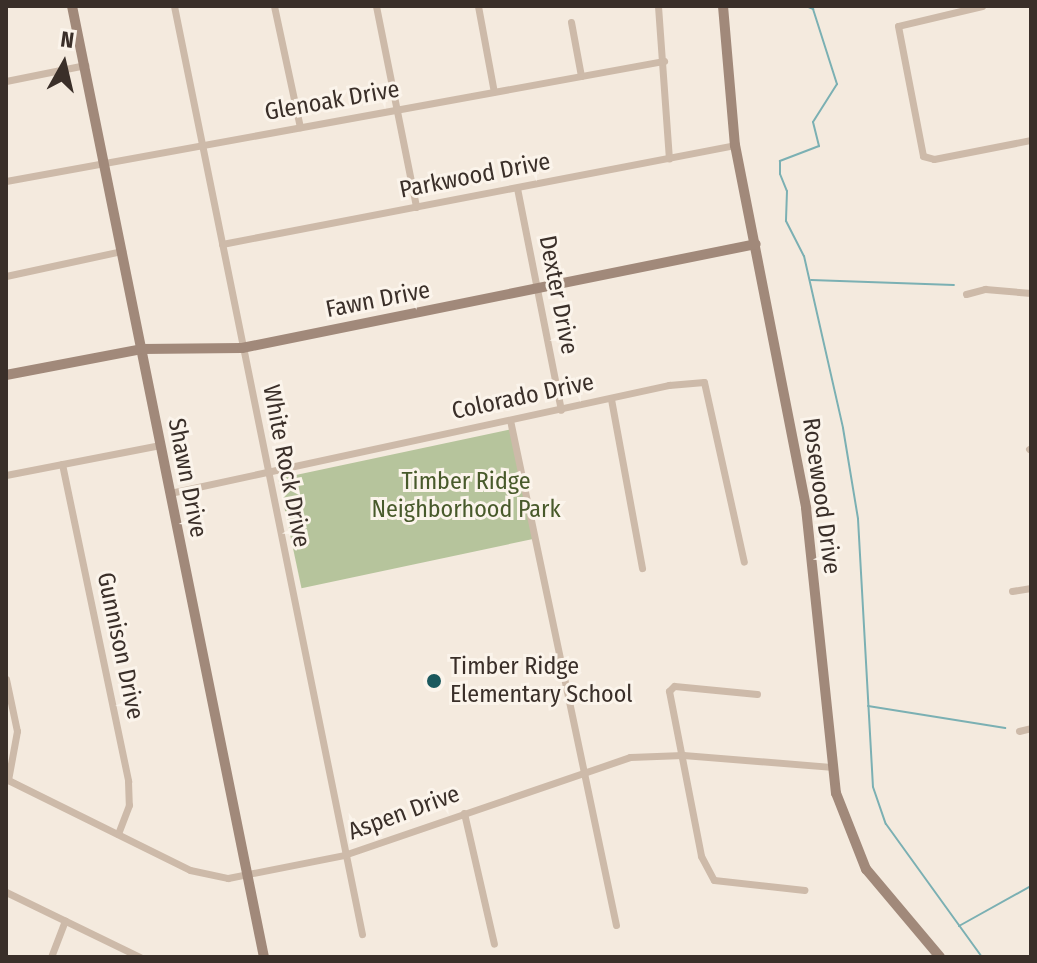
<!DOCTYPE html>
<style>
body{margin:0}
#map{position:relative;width:1037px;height:963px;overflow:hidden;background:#f4eade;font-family:"Fira Sans Condensed",sans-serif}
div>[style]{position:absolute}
.green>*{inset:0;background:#b6c49c;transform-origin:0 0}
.stream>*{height:2px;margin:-1px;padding:0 1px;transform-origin:1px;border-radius:1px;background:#7bb0b3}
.street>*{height:7px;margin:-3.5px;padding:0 3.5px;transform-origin:3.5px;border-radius:3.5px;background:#cdbaa9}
.secondary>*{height:10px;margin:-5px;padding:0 5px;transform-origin:5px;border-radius:5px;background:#a1897a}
.dots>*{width:22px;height:22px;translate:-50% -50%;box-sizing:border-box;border:4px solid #fbf4eb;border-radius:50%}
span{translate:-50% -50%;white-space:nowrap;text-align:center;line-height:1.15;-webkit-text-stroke:6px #fbf4eb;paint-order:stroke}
.street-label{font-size:24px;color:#3a2f29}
.park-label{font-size:24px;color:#485a2b}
.poi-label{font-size:24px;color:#3a2f29}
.left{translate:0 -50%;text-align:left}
.frame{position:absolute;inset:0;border:8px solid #3a2f29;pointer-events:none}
.north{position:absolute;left:24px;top:24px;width:80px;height:80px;-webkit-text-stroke:6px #fbf4eb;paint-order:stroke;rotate:8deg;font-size:22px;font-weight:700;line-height:32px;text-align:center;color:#3a2f29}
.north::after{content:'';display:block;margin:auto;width:28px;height:36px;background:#3a2f29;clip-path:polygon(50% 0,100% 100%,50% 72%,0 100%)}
</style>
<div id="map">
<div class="green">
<div style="left:512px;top:429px;width:112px;height:239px;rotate:78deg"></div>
</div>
<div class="stream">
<div style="left:806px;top:6px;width:8px;rotate:23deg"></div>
<div style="left:813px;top:9px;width:79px;rotate:72.3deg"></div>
<div style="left:837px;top:84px;width:45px;rotate:122.3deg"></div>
<div style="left:813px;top:122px;width:25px;rotate:76deg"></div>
<div style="left:819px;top:146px;width:42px;rotate:159deg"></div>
<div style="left:780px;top:161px;width:13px;rotate:90deg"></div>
<div style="left:780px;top:174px;width:18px;rotate:68deg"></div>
<div style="left:787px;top:191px;width:30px;rotate:92deg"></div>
<div style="left:786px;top:221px;width:39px;rotate:63deg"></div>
<div style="left:804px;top:256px;width:176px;rotate:77.2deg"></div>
<div style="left:843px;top:428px;width:92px;rotate:80.6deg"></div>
<div style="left:858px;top:519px;width:268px;rotate:86.8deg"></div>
<div style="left:873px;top:787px;width:39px;rotate:71deg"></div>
<div style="left:886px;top:824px;width:164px;rotate:54.2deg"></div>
<div style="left:811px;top:280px;width:143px;rotate:2deg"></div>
<div style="left:868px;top:706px;width:139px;rotate:9.1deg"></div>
<div style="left:959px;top:926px;width:82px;rotate:-29.1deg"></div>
</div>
<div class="street">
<div style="left:174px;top:6px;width:947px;rotate:78.55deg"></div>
<div style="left:274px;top:6px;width:124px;rotate:77.9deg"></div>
<div style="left:376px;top:6px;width:205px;rotate:78.7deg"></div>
<div style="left:478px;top:6px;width:87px;rotate:79.5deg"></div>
<div style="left:658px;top:6px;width:153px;rotate:85.9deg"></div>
<div style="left:982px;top:6px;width:86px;rotate:166.6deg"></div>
<div style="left:898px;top:26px;width:132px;rotate:79.1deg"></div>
<div style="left:923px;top:156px;width:11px;rotate:15deg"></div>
<div style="left:934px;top:159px;width:99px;rotate:-11.1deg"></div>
<div style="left:571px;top:22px;width:55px;rotate:79.5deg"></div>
<div style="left:6px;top:81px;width:81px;rotate:-11.4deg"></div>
<div style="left:6px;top:181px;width:669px;rotate:-10.34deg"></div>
<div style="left:517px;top:188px;width:226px;rotate:78.8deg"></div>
<div style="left:222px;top:244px;width:522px;rotate:-10.92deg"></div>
<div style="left:6px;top:276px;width:119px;rotate:-12.2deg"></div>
<div style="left:966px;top:294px;width:20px;rotate:-15deg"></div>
<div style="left:985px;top:289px;width:46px;rotate:5deg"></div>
<div style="left:611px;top:399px;width:172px;rotate:79.6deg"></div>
<div style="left:510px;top:420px;width:516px;rotate:78.15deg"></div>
<div style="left:1029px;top:449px;width:2px;rotate:-27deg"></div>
<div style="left:62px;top:464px;width:324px;rotate:78.2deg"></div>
<div style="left:128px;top:781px;width:24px;rotate:88deg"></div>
<div style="left:129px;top:805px;width:31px;rotate:111deg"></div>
<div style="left:6px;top:475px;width:157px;rotate:-11deg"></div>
<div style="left:170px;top:493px;width:511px;rotate:-12.21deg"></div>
<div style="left:669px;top:385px;width:35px;rotate:-5deg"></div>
<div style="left:704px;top:382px;width:184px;rotate:77.5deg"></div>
<div style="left:1012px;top:591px;width:19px;rotate:-9deg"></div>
<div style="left:6px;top:679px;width:53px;rotate:78.1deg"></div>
<div style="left:17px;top:731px;width:50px;rotate:100.4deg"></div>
<div style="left:757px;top:694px;width:83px;rotate:-174.5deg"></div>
<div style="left:674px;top:686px;width:7px;rotate:135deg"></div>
<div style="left:669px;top:691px;width:168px;rotate:79deg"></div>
<div style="left:701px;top:856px;width:27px;rotate:62deg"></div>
<div style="left:714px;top:880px;width:91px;rotate:6.3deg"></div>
<div style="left:1019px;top:731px;width:12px;rotate:-14deg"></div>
<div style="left:6px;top:779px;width:205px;rotate:26.3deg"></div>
<div style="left:190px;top:870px;width:39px;rotate:12deg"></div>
<div style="left:228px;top:878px;width:118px;rotate:-11.2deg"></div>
<div style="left:344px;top:855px;width:302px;rotate:-18.9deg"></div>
<div style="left:630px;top:757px;width:53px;rotate:-2.2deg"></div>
<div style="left:683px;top:755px;width:148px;rotate:4.6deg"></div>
<div style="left:464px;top:813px;width:134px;rotate:77.1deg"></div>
<div style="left:6px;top:892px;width:149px;rotate:25.9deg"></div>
<div style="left:51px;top:957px;width:39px;rotate:-69deg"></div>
</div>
<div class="secondary">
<div style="left:72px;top:6px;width:970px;rotate:78.59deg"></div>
<div style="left:723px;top:6px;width:140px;rotate:85.1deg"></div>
<div style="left:735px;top:145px;width:370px;rotate:78.9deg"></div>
<div style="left:806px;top:508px;width:287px;rotate:84deg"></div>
<div style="left:836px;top:793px;width:82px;rotate:68.5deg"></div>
<div style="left:866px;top:869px;width:115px;rotate:49.9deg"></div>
<div style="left:6px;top:375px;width:138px;rotate:-10.8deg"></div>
<div style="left:142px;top:349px;width:100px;rotate:-0.6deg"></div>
<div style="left:242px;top:348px;width:524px;rotate:-11.44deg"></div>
</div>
<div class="dots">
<div style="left:434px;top:681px;background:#1b595e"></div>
</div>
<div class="street-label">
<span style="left:332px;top:101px;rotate:-10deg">Glenoak Drive</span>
<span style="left:475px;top:176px;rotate:-11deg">Parkwood Drive</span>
<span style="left:558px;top:295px;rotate:79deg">Dexter Drive</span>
<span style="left:378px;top:300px;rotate:-11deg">Fawn Drive</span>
<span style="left:523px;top:397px;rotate:-12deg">Colorado Drive</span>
<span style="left:286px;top:466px;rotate:79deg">White Rock Drive</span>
<span style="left:187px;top:478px;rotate:79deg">Shawn Drive</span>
<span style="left:821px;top:496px;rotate:82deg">Rosewood Drive</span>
<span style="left:120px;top:646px;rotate:78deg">Gunnison Drive</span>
<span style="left:404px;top:813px;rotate:-20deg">Aspen Drive</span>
</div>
<div class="park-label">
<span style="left:466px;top:496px">Timber Ridge<br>Neighborhood Park</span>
</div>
<div class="poi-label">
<span class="left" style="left:450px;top:681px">Timber Ridge<br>Elementary School</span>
</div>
<div class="frame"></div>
<div class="north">N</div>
</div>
